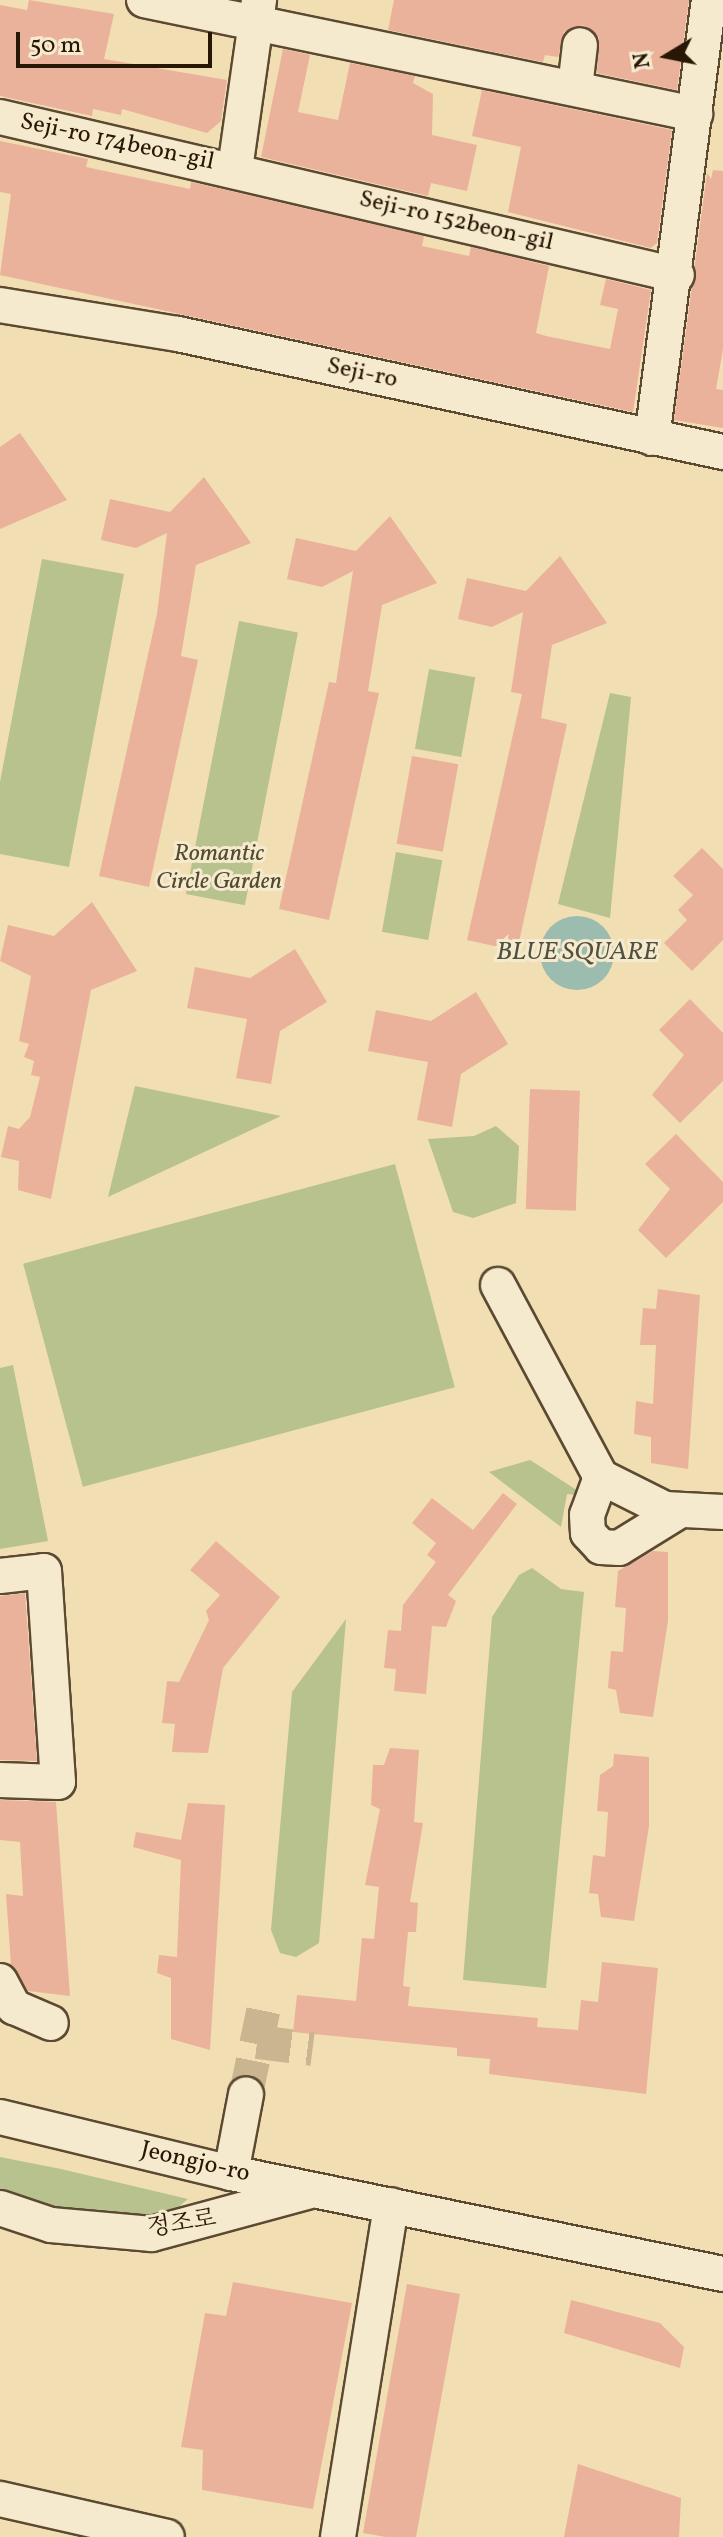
<!DOCTYPE html>
<meta charset="utf-8">
<style>
body{margin:0}
#map{position:relative;width:723px;height:2537px;overflow:hidden;background:#f1deb3;font-family:Vollkorn,"Noto Serif KR",serif}
div>[style]{position:absolute}
.green>*{inset:0;background:#b7c28e;transform-origin:0 0}
.water>*{inset:0;background:#9bbcae}
.round{border-radius:50%}
.building>*{inset:0;background:#ebb29b;transform-origin:0 0}
.minor-tunnel>*{height:34px;margin-top:-17px;transform-origin:0;background:repeating-linear-gradient(90deg,#c9b690 0 34px,transparent 0 51px)}
.roads{filter:drop-shadow(2px 0 #5b4931) drop-shadow(-2px 0 #5b4931) drop-shadow(0 2px #5b4931) drop-shadow(0 -2px #5b4931)}
.minor>*{height:34px;margin:-17px;padding:0 17px;transform-origin:17px;border-radius:17px;background:#f6eace}
span{translate:-50% -50%;white-space:nowrap;text-align:center;line-height:1.15;-webkit-text-stroke:6px #f6eace;paint-order:stroke}
.street-label{font-size:24px;color:#291706}
.park-label{font-size:24px;color:#544a2f;font-style:italic}
.water-label{font-size:26px;color:#515141;font-style:italic}
.north{position:absolute;left:627px;top:16px;width:80px;height:80px;-webkit-text-stroke:6px #f6eace;paint-order:stroke;rotate:260deg;font-size:22px;font-weight:700;line-height:32px;text-align:center;color:#291706}
.north::after{content:'';display:block;margin:auto;width:28px;height:36px;background:#291706;clip-path:polygon(50% 0,100% 100%,50% 72%,0 100%)}
.scale{position:absolute;left:16px;top:32px;width:196px;height:36px;box-sizing:border-box;border:4px solid #291706;border-top:0;padding-left:10px;font-size:24px;line-height:28px;white-space:nowrap;color:#291706;-webkit-text-stroke:6px #f6eace;paint-order:stroke}
</style>
<div id="map">
<div class="green">
<div style="clip-path:polygon(42px 559px,124px 574px,69px 867px,0 854px,0 782px)"></div>
<div style="left:239px;top:621px;width:60px;height:278px;rotate:11deg"></div>
<div style="left:429px;top:669px;width:47px;height:81px;rotate:10deg"></div>
<div style="clip-path:polygon(610px 693px,631px 697px,610px 918px,558px 904px)"></div>
<div style="left:396px;top:852px;width:47px;height:81px;rotate:10deg"></div>
<div style="clip-path:polygon(135px 1086px,281px 1116px,108px 1197px)"></div>
<div style="clip-path:polygon(496px 1126px,519px 1146px,516px 1203px,473px 1218px,453px 1212px,428px 1139px,474px 1136px)"></div>
<div style="left:395px;top:1164px;width:231px;height:385px;rotate:75deg"></div>
<div style="clip-path:polygon(13px 1365px,48px 1541px,0 1549px,0 1368px)"></div>
<div style="clip-path:polygon(530px 1460px,586px 1496px,567px 1494px,561px 1527px,489px 1472px)"></div>
<div style="clip-path:polygon(532px 1568px,561px 1589px,584px 1592px,546px 1988px,463px 1980px,492px 1617px,519px 1575px)"></div>
<div style="clip-path:polygon(346px 1619px,319px 1943px,296px 1957px,280px 1953px,271px 1930px,292px 1692px)"></div>
<div style="clip-path:polygon(0 2157px,61px 2169px,188px 2199px,169px 2215px,131px 2223px,73px 2215px,0 2197px)"></div>
</div>
<div class="water">
<div class="round" style="left:540px;top:916px;width:74px;height:74px"></div>
</div>
<div class="building">
<div style="clip-path:polygon(29px 0,114px 14px,104px 59px,227px 80px,221px 121px,207px 133px,122px 109px,121px 115px,93px 109px,92px 116px,0 96px,0 5px,27px 10px)"></div>
<div style="clip-path:polygon(394px 0,689px 0,677px 90px,597px 73px,599px 38px,583px 25px,564px 32px,558px 57px,545px 55px,543px 62px,388px 30px)"></div>
<div style="clip-path:polygon(283px 49px,310px 55px,298px 112px,338px 120px,350px 63px,415px 76px,413px 83px,433px 94px,432px 135px,477px 145px,467px 191px,431px 183px,428px 196px,261px 157px)"></div>
<div style="clip-path:polygon(482px 90px,672px 130px,657px 243px,651px 248px,508px 212px,521px 147px,472px 136px)"></div>
<div style="clip-path:polygon(0 141px,88px 159px,86px 167px,119px 174px,190px 189px,191px 182px,424px 236px,422px 246px,469px 256px,471px 247px,549px 266px,536px 333px,546px 336px,610px 349px,618px 309px,600px 305px,606px 279px,651px 290px,633px 412px,0 275px,11px 194px,0 192px)"></div>
<div style="clip-path:polygon(713px 170px,723px 171px,723px 349px,716px 389px,723px 390px,723px 428px,674px 420px,707px 173px,711px 179px)"></div>
<div style="clip-path:polygon(20px 433px,67px 500px,0 529px,0 447px)"></div>
<div style="clip-path:polygon(204px 477px,251px 543px,196px 565px,181px 656px,198px 660px,149px 887px,99px 876px,157px 614px,167px 533px,136px 548px,101px 540px,110px 499px,170px 512px)"></div>
<div style="clip-path:polygon(390px 516px,437px 583px,382px 605px,368px 691px,379px 693px,329px 920px,279px 909px,329px 682px,336px 683px,353px 571px,322px 587px,287px 579px,296px 538px,356px 551px)"></div>
<div style="clip-path:polygon(560px 556px,607px 623px,552px 645px,541px 718px,567px 724px,517px 951px,467px 940px,522px 694px,511px 692px,523px 612px,492px 627px,458px 619px,467px 578px,526px 591px)"></div>
<div style="left:412px;top:756px;width:47px;height:89px;rotate:10deg"></div>
<div style="clip-path:polygon(702px 848px,723px 869px,723px 940px,692px 971px,664px 943px,687px 920px,678px 910px,693px 895px,673px 876px)"></div>
<div style="clip-path:polygon(92px 902px,137px 971px,91px 990px,51px 1199px,18px 1190px,19px 1161px,1px 1157px,8px 1126px,19px 1129px,30px 1117px,40px 1077px,31px 1075px,34px 1061px,24px 1057px,29px 1044px,19px 1041px,31px 976px,0 961px,8px 925px,54px 936px)"></div>
<div style="clip-path:polygon(295px 949px,327px 1002px,280px 1031px,271px 1084px,236px 1078px,247px 1019px,187px 1008px,195px 967px,250px 978px)"></div>
<div style="clip-path:polygon(476px 992px,508px 1044px,461px 1074px,452px 1127px,417px 1120px,428px 1062px,368px 1051px,376px 1010px,431px 1021px)"></div>
<div style="clip-path:polygon(690px 999px,723px 1033px,723px 1081px,680px 1123px,652px 1095px,684px 1055px,659px 1030px)"></div>
<div style="left:530px;top:1089px;width:50px;height:120px;rotate:2deg"></div>
<div style="clip-path:polygon(676px 1134px,723px 1182px,723px 1202px,666px 1258px,638px 1230px,670px 1189px,645px 1164px)"></div>
<div style="clip-path:polygon(658px 1289px,700px 1295px,688px 1469px,651px 1463px,651px 1437px,634px 1434px,636px 1401px,653px 1404px,656px 1345px,640px 1345px,643px 1308px,656px 1309px)"></div>
<div style="clip-path:polygon(503px 1493px,517px 1504px,448px 1595px,456px 1601px,446px 1627px,432px 1626px,426px 1694px,394px 1691px,396px 1669px,384px 1668px,388px 1630px,401px 1631px,403px 1605px,436px 1562px,427px 1555px,436px 1543px,412px 1523px,432px 1498px,473px 1530px)"></div>
<div style="clip-path:polygon(216px 1541px,280px 1597px,223px 1668px,208px 1753px,172px 1752px,175px 1724px,162px 1723px,167px 1681px,179px 1682px,209px 1620px,206px 1611px,220px 1595px,190px 1570px)"></div>
<div style="clip-path:polygon(653px 1551px,668px 1552px,668px 1621px,653px 1717px,620px 1713px,616px 1690px,608px 1688px,611px 1651px,623px 1652px,626px 1608px,615px 1607px,618px 1571px)"></div>
<div style="clip-path:polygon(25px 1593px,37px 1761px,0 1760px,0 1596px)"></div>
<div style="clip-path:polygon(390px 1748px,419px 1750px,414px 1822px,423px 1823px,410px 1902px,418px 1903px,416px 1932px,408px 1932px,403px 1986px,410px 1987px,408px 2006px,538px 2018px,537px 2027px,578px 2030px,581px 2000px,598px 2002px,602px 1962px,658px 1968px,646px 2094px,489px 2074px,490px 2059px,457px 2056px,457px 2048px,293px 2032px,297px 1995px,356px 2001px,362px 1938px,374px 1939px,379px 1887px,365px 1885px,380px 1809px,371px 1805px,373px 1765px,384px 1765px)"></div>
<div style="clip-path:polygon(614px 1754px,649px 1757px,649px 1826px,634px 1921px,601px 1917px,598px 1894px,589px 1893px,593px 1855px,605px 1857px,608px 1812px,597px 1811px,600px 1775px,613px 1766px)"></div>
<div style="clip-path:polygon(0 1800px,56px 1802px,70px 1996px,28px 1991px,11px 1965px,6px 1894px,23px 1896px,20px 1842px,0 1840px)"></div>
<div style="clip-path:polygon(188px 1803px,225px 1805px,210px 2050px,171px 2039px,171px 1978px,157px 1973px,159px 1955px,177px 1957px,181px 1860px,133px 1847px,136px 1832px,181px 1840px)"></div>
<div style="clip-path:polygon(233px 2282px,352px 2303px,313px 2509px,202px 2490px,203px 2450px,181px 2447px,205px 2313px,226px 2316px)"></div>
<div style="clip-path:polygon(407px 2284px,460px 2294px,416px 2537px,386px 2537px,363px 2533px)"></div>
<div style="clip-path:polygon(571px 2300px,660px 2323px,684px 2347px,680px 2368px,564px 2333px)"></div>
<div style="clip-path:polygon(578px 2464px,681px 2498px,679px 2537px,564px 2537px)"></div>
</div>
<div class="minor-tunnel">
<div style="left:257px;top:2042px;width:56px;rotate:7.1deg"></div>
<div style="left:246px;top:2094px;width:89px;rotate:-78.3deg"></div>
</div>
<div class="roads">
<div class="minor">
<div style="left:144px;top:0;width:563px;rotate:11.69deg"></div>
<div style="left:575px;top:88px;width:43px;rotate:-83.4deg"></div>
<div style="left:0;top:117px;width:695px;rotate:13.14deg"></div>
<div style="left:235px;top:169px;width:171px;rotate:-81.9deg"></div>
<div style="left:0;top:305px;width:180px;rotate:9.3deg"></div>
<div style="left:178px;top:334px;width:558px;rotate:12.22deg"></div>
<div style="left:652px;top:438px;width:442px;rotate:-82.6deg"></div>
<div style="left:498px;top:1285px;width:218px;rotate:61.8deg"></div>
<div style="left:601px;top:1477px;width:72px;rotate:26.6deg"></div>
<div style="left:665px;top:1509px;width:58px;rotate:3deg"></div>
<div style="left:601px;top:1477px;width:40px;rotate:110.2deg"></div>
<div style="left:587px;top:1515px;width:18px;rotate:87deg"></div>
<div style="left:588px;top:1533px;width:19px;rotate:47deg"></div>
<div style="left:601px;top:1547px;width:18px;rotate:3deg"></div>
<div style="left:619px;top:1548px;width:70px;rotate:-31.7deg"></div>
<div style="left:0;top:1576px;width:44px;rotate:-6.5deg"></div>
<div style="left:44px;top:1571px;width:211px;rotate:86.2deg"></div>
<div style="left:58px;top:1782px;width:58px;rotate:-178deg"></div>
<div style="left:0;top:1981px;width:30px;rotate:62deg"></div>
<div style="left:14px;top:2007px;width:40px;rotate:23.4deg"></div>
<div style="left:0;top:2117px;width:238px;rotate:13.6deg"></div>
<div style="left:231px;top:2173px;width:502px;rotate:11.6deg"></div>
<div style="left:231px;top:2173px;width:80px;rotate:-79.2deg"></div>
<div style="left:0;top:2208px;width:54px;rotate:18.4deg"></div>
<div style="left:51px;top:2225px;width:101px;rotate:5.1deg"></div>
<div style="left:152px;top:2234px;width:164px;rotate:-15.2deg"></div>
<div style="left:0;top:2499px;width:171px;rotate:12.8deg"></div>
<div style="left:338px;top:2537px;width:336px;rotate:-80.9deg"></div>
</div>
</div>
<div class="street-label">
<span style="left:117px;top:143px;rotate:12deg">Seji-ro 174beon-gil</span>
<span style="left:456px;top:222px;rotate:13deg">Seji-ro 152beon-gil</span>
<span style="left:362px;top:374px;rotate:12deg">Seji-ro</span>
<span style="left:195px;top:2163px;rotate:13deg">Jeongjo-ro</span>
<span style="left:182px;top:2225px;rotate:-9deg">정조로</span>
</div>
<div class="park-label">
<span style="left:219px;top:869px">Romantic<br>Circle Garden</span>
</div>
<div class="water-label">
<span style="left:577px;top:953px">BLUE SQUARE</span>
</div>
<div class="north">N</div>
<div class="scale">50 m</div>
</div>
